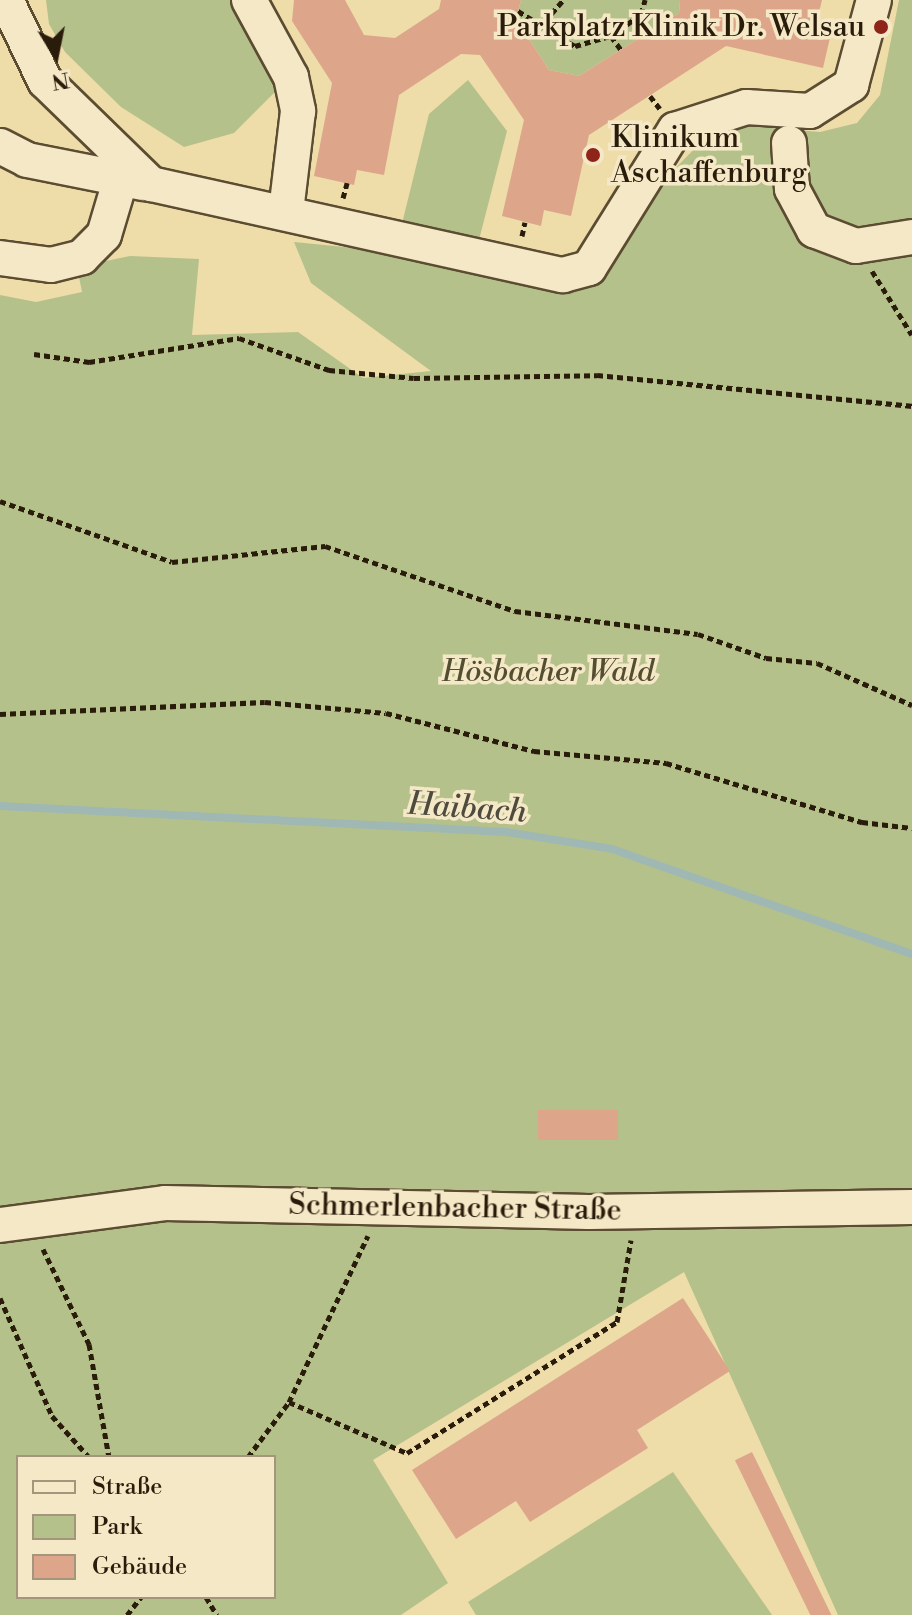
<!DOCTYPE html>
<meta charset="utf-8">
<style>
body{margin:0}
#map{position:relative;width:912px;height:1615px;overflow:hidden;background:#eedca9;font-family:"Libre Bodoni",serif}
div>[style]{position:absolute}
.green>*{inset:0;background:#b5c18b}
.stream>*{height:8px;margin:-4px;padding:0 4px;transform-origin:4px;border-radius:4px;background:#9fb8b4}
.building>*{inset:0;background:#dda68b;transform-origin:0 0}
.path>*{height:5px;margin-top:-2.5px;transform-origin:0;background:repeating-linear-gradient(90deg,#2a1c0b 0 6px,transparent 0 10px)}
.roads{filter:drop-shadow(2px 0 #5b4c32) drop-shadow(-2px 0 #5b4c32) drop-shadow(0 2px #5b4c32) drop-shadow(0 -2px #5b4c32)}
.minor>*{height:34px;margin:-17px;padding:0 17px;transform-origin:17px;border-radius:17px;background:#f4e8c7}
.dots>*{width:22px;height:22px;translate:-50% -50%;box-sizing:border-box;border:4px solid #f4e8c7;border-radius:50%}
span{translate:-50% -50%;white-space:nowrap;text-align:center;line-height:1.15;-webkit-text-stroke:7px #f4e8c7;paint-order:stroke}
.poi-label{font-size:30px;color:#2a1c0b}
.right{translate:-100% -50%;text-align:right}
.left{translate:0 -50%;text-align:left}
.park-label{font-size:30px;color:#544e31;font-style:italic}
.street-label{font-size:30px;color:#2a1c0b}
.water-label{font-size:32px;color:#4d4b3e;font-style:italic}
.legend{position:absolute;left:16px;top:1455px;width:260px;height:144px;box-sizing:border-box;background:#f4e8c7;border:2px solid #a3967c;margin:0;padding:10px 14px;list-style:none;font-size:24px;color:#2a1c0b}
.legend li{display:flex;align-items:center;gap:16px;height:40px}
.legend b{width:40px;border:2px solid #a3967c}
.north{position:absolute;left:16px;top:16px;width:80px;height:80px;-webkit-text-stroke:6px #f4e8c7;paint-order:stroke;rotate:170deg;font-size:22px;font-weight:700;line-height:32px;text-align:center;color:#2a1c0b}
.north::after{content:'';display:block;margin:auto;width:28px;height:36px;background:#2a1c0b;clip-path:polygon(50% 0,100% 100%,50% 72%,0 100%)}
</style>
<div id="map">
<div class="green">
<div style="clip-path:polygon(46px 0,230px 0,280px 87px,234px 133px,184px 147px,121px 107px,65px 52px,49px 24px)"></div>
<div style="clip-path:polygon(521px 0,680px 0,679px 13px,579px 76px,549px 70px,516px 19px)"></div>
<div style="clip-path:polygon(evenodd,899px 0,912px 0,912px 1615px,838px 1615px,684px 1272px,373px 1460px,448px 1583px,401px 1615px,0 1615px,0 295px,36px 302px,82px 292px,77px 267px,130px 256px,199px 259px,192px 335px,298px 332px,363px 378px,431px 371px,311px 283px,294px 242px,395px 252px,429px 114px,468px 80px,507px 131px,471px 271px,557px 289px,705px 138px,740px 125px,820px 132px,857px 123px,880px 95px,899px 0,18px 1457px,274px 1457px,274px 1597px,18px 1597px,18px 1457px)"></div>
<div style="clip-path:polygon(673px 1472px,772px 1615px,476px 1615px,468px 1602px)"></div>
</div>
<div class="stream">
<div style="left:0;top:806px;width:507px;rotate:2.94deg"></div>
<div style="left:506px;top:832px;width:107px;rotate:9.1deg"></div>
<div style="left:612px;top:849px;width:318px;rotate:19.3deg"></div>
</div>
<div class="building">
<div style="clip-path:polygon(294px 0,345px 0,364px 35px,395px 38px,439px 9px,441px 0,521px 0,516px 19px,549px 70px,579px 76px,679px 13px,680px 0,822px 0,816px 25px,832px 29px,823px 68px,726px 46px,589px 135px,571px 216px,544px 210px,541px 226px,502px 216px,524px 120px,480px 55px,461px 54px,399px 95px,384px 175px,357px 170px,354px 185px,314px 176px,332px 83px,292px 21px)"></div>
<div style="left:618px;top:1110px;width:30px;height:80px;rotate:90deg"></div>
<div style="clip-path:polygon(683px 1298px,730px 1371px,637px 1430px,648px 1448px,530px 1522px,516px 1501px,456px 1539px,412px 1470px)"></div>
<div style="left:752px;top:1452px;width:181px;height:19px;rotate:64deg"></div>
</div>
<div class="path">
<div style="left:518px;top:11px;width:67px;rotate:31.6deg"></div>
<div style="left:575px;top:46px;width:37px;rotate:-16deg"></div>
<div style="left:611px;top:36px;width:17px;rotate:54deg"></div>
<div style="left:545px;top:21px;width:28px;rotate:-49deg"></div>
<div style="left:611px;top:36px;width:37px;rotate:-36deg"></div>
<div style="left:641px;top:14px;width:15px;rotate:-74deg"></div>
<div style="left:650px;top:96px;width:16px;rotate:52deg"></div>
<div style="left:343px;top:198px;width:16px;rotate:-75deg"></div>
<div style="left:522px;top:236px;width:14px;rotate:-78deg"></div>
<div style="left:872px;top:271px;width:75px;rotate:58deg"></div>
<div style="left:34px;top:354px;width:56px;rotate:8.3deg"></div>
<div style="left:89px;top:362px;width:152px;rotate:-9.1deg"></div>
<div style="left:239px;top:338px;width:96px;rotate:19.6deg"></div>
<div style="left:329px;top:370px;width:85px;rotate:5.4deg"></div>
<div style="left:414px;top:378px;width:183px;rotate:-0.9deg"></div>
<div style="left:597px;top:375px;width:317px;rotate:5.6deg"></div>
<div style="left:0;top:501px;width:182px;rotate:19.5deg"></div>
<div style="left:172px;top:562px;width:154px;rotate:-6deg"></div>
<div style="left:325px;top:546px;width:201px;rotate:18.9deg"></div>
<div style="left:515px;top:611px;width:184px;rotate:7.2deg"></div>
<div style="left:698px;top:634px;width:72px;rotate:19.4deg"></div>
<div style="left:766px;top:658px;width:51px;rotate:5.6deg"></div>
<div style="left:817px;top:663px;width:104px;rotate:23.9deg"></div>
<div style="left:0;top:714px;width:265px;rotate:-2.6deg"></div>
<div style="left:265px;top:702px;width:121px;rotate:5.2deg"></div>
<div style="left:386px;top:713px;width:153px;rotate:14.4deg"></div>
<div style="left:534px;top:751px;width:133px;rotate:5.2deg"></div>
<div style="left:666px;top:763px;width:205px;rotate:16.8deg"></div>
<div style="left:862px;top:822px;width:50px;rotate:6.8deg"></div>
<div style="left:43px;top:1249px;width:106px;rotate:64.2deg"></div>
<div style="left:89px;top:1344px;width:115px;rotate:80deg"></div>
<div style="left:0;top:1298px;width:129px;rotate:66.2deg"></div>
<div style="left:52px;top:1416px;width:55px;rotate:47.9deg"></div>
<div style="left:289px;top:1402px;width:129px;rotate:23.4deg"></div>
<div style="left:407px;top:1453px;width:248px;rotate:-32deg"></div>
<div style="left:617px;top:1322px;width:83px;rotate:-80.3deg"></div>
<div style="left:248px;top:1457px;width:69px;rotate:-53.3deg"></div>
<div style="left:289px;top:1402px;width:184px;rotate:-64.6deg"></div>
<div style="left:206px;top:1597px;width:21px;rotate:59deg"></div>
<div style="left:127px;top:1615px;width:23px;rotate:-52deg"></div>
</div>
<div class="roads">
<div class="minor">
<div style="left:6px;top:0;width:90px;rotate:64.3deg"></div>
<div style="left:45px;top:81px;width:148px;rotate:44.2deg"></div>
<div style="left:151px;top:184px;width:422px;rotate:12.5deg"></div>
<div style="left:563px;top:275px;width:27px;rotate:-15deg"></div>
<div style="left:589px;top:268px;width:163px;rotate:-58.1deg"></div>
<div style="left:675px;top:130px;width:75px;rotate:-17.9deg"></div>
<div style="left:746px;top:107px;width:64px;rotate:3.6deg"></div>
<div style="left:810px;top:111px;width:49px;rotate:-32.4deg"></div>
<div style="left:851px;top:85px;width:88px;rotate:-74.9deg"></div>
<div style="left:249px;top:0;width:88px;rotate:61.4deg"></div>
<div style="left:291px;top:77px;width:35px;rotate:78deg"></div>
<div style="left:298px;top:111px;width:102px;rotate:96.8deg"></div>
<div style="left:789px;top:143px;width:46px;rotate:86.3deg"></div>
<div style="left:792px;top:189px;width:47px;rotate:61.8deg"></div>
<div style="left:814px;top:230px;width:45px;rotate:20.9deg"></div>
<div style="left:856px;top:246px;width:57px;rotate:-9.1deg"></div>
<div style="left:0;top:146px;width:30px;rotate:27deg"></div>
<div style="left:27px;top:160px;width:118px;rotate:11.2deg"></div>
<div style="left:0;top:258px;width:51px;rotate:7.8deg"></div>
<div style="left:51px;top:265px;width:32px;rotate:-14deg"></div>
<div style="left:82px;top:257px;width:31px;rotate:-45deg"></div>
<div style="left:104px;top:235px;width:59px;rotate:-73.4deg"></div>
<div style="left:0;top:1225px;width:166px;rotate:-7.6deg"></div>
<div style="left:165px;top:1203px;width:424px;rotate:1.2deg"></div>
<div style="left:589px;top:1212px;width:323px;rotate:-0.9deg"></div>
</div>
</div>
<div class="dots">
<div style="left:881px;top:27px;background:#8f2418"></div>
<div style="left:593px;top:155px;background:#8f2418"></div>
</div>
<div class="poi-label">
<span class="right" style="left:865px;top:27px">Parkplatz Klinik Dr. Welsau</span>
<span class="left" style="left:611px;top:155px">Klinikum<br>Aschaffenburg</span>
</div>
<div class="park-label">
<span style="left:548px;top:672px">Hösbacher Wald</span>
</div>
<div class="street-label">
<span style="left:455px;top:1208px;rotate:1deg">Schmerlenbacher Straße</span>
</div>
<div class="water-label">
<span style="left:467px;top:808px;rotate:4deg">Haibach</span>
</div>
<ul class="legend">
<li><b style="height:10px;background:#f4e8c7"></b>Straße</li>
<li><b style="height:22px;background:#b5c18b"></b>Park</li>
<li><b style="height:22px;background:#dda68b"></b>Gebäude</li>
</ul>
<div class="north">N</div>
</div>
